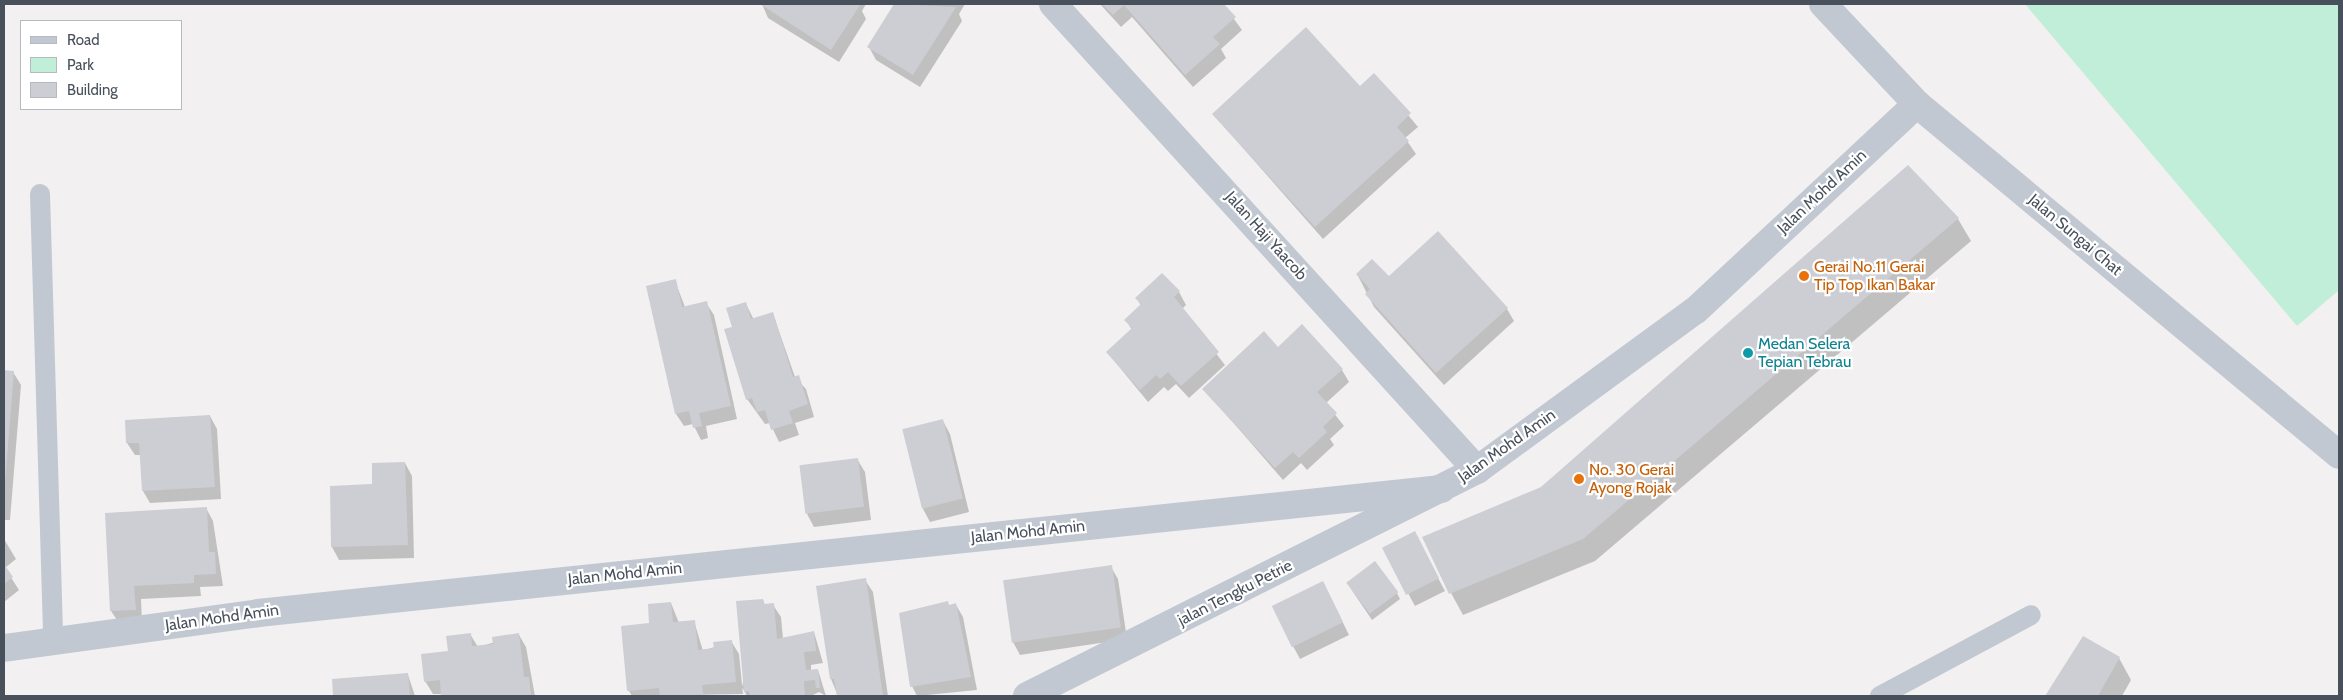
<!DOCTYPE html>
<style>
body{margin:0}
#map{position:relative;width:2343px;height:700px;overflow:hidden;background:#f2f0f0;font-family:Cabin,sans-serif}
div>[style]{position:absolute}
.green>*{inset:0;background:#c0eed8}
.shadow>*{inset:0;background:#0003}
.building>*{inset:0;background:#cdced4;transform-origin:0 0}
.lane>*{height:20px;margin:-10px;padding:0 10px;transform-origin:10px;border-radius:10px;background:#c1c8d1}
.street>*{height:28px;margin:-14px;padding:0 14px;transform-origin:14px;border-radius:14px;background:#c1c8d1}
.dots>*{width:14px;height:14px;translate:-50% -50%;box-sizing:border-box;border:2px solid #fff;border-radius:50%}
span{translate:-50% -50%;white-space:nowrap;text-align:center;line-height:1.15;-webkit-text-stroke:4.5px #fff;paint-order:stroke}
.street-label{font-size:16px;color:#48505c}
.food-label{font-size:16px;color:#c56008}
.left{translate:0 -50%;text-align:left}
.culture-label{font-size:16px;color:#0d838f}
.frame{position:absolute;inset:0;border:5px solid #48505c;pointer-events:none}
.legend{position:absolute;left:20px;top:20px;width:162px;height:90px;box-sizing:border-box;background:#fff;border:1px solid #b6b9be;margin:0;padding:6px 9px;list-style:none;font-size:15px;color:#48505c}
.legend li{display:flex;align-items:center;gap:10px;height:25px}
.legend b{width:25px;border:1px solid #b6b9be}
</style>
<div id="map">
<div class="green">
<div style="clip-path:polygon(2025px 4px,2339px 4px,2339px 290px,2297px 326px)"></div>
</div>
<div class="shadow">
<div style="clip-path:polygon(762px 4px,866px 4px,862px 11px,866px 19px,839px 62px,768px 18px)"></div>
<div style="clip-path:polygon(896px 4px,965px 4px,959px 14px,962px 21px,920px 87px,876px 60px,869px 47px)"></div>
<div style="clip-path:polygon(1100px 4px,1223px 4px,1242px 30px,1221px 49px,1226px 58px,1193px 87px,1132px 17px,1121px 27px)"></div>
<div style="clip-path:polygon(1374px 74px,1418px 127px,1405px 138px,1416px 154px,1323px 239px,1213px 114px,1360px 87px)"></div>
<div style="clip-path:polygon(1908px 166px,1958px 219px,1971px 241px,1595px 561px,1463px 615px,1451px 593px,1542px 488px)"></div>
<div style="clip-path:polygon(1357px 274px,1507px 309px,1514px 321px,1444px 385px,1374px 307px)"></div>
<div style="clip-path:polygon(1162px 275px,1179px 292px,1186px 305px,1182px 309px,1225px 365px,1189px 398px,1176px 384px,1168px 391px,1164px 387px,1148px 402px,1107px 352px,1132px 330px,1126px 320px,1141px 306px,1137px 298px)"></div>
<div style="clip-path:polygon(675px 281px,685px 307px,706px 303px,714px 315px,737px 419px,706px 426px,708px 438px,701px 440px,693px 424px,684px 426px,676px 414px)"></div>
<div style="clip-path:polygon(746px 304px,754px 320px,773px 314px,795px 377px,806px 389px,814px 417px,795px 423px,799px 435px,779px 442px,770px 423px,765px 424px,747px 399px,733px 328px)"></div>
<div style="clip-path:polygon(1342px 370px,1349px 382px,1326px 403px,1344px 426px,1330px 439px,1334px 445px,1307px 470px,1301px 463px,1283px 480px,1204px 389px)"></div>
<div style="clip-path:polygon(4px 371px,13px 372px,21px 385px,10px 520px,4px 520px)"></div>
<div style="clip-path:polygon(210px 416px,217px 429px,221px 499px,150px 503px,143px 491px,141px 455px,135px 455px,127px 443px)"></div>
<div style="clip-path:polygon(943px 421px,950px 434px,969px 512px,930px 522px,923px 509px)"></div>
<div style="clip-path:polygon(857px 459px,865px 472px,871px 520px,814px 527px,807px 514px)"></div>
<div style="clip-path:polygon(405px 463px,412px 476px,414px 558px,339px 560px,332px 547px,373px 485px)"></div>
<div style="clip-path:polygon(206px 508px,213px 521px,223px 586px,200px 587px,201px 596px,141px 599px,142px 622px,119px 623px,111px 611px)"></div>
<div style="clip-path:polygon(4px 539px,16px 559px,5px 568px,19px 590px,4px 602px)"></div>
<div style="clip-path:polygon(1421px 546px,1445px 591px,1415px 606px,1384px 549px)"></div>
<div style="clip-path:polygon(1111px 567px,1118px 579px,1127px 639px,1020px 655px,1013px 642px)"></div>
<div style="clip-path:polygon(865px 580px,873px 592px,888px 696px,838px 696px,831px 679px)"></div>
<div style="clip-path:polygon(1323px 582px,1349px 635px,1300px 659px,1293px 646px)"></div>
<div style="clip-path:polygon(1351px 589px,1397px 593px,1400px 599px,1372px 620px)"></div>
<div style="clip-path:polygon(763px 600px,765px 605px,773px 605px,781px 617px,783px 639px,814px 632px,823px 663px,811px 665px,811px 671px,818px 670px,826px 696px,819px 692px,811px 696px,747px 696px,742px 687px)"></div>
<div style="clip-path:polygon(671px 603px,679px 623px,694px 621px,703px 651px,731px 641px,739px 654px,743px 694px,632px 696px,629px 691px,651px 625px)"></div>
<div style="clip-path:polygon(956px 605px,963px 617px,977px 690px,917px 696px,912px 686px,949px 606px)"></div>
<div style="clip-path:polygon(470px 634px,478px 647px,519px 635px,526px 647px,535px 696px,433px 694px,425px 681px)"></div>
<div style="clip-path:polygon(2084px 637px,2119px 658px,2131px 680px,2122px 696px,2047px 696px)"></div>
<div style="clip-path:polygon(408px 675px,415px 696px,335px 696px,333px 680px)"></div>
</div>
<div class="building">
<div style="clip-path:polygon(760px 4px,857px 4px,860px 5px,831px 50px)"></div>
<div style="clip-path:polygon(894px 4px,956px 7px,913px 75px,867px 47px)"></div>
<div style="clip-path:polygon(1102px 4px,1224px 4px,1236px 17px,1213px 37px,1220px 44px,1185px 75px,1124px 5px,1113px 15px)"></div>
<div style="clip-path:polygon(1306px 27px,1360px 86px,1374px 73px,1411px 113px,1397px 127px,1409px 141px,1315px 227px,1212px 114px)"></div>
<div style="clip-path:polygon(1908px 165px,1959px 218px,1583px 539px,1449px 594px,1422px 537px,1541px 487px)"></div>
<div style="clip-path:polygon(1438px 231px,1508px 308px,1436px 373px,1365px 294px,1370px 289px,1356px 274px,1372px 259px,1389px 276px)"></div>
<div style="clip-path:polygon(1162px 273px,1180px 291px,1174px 297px,1219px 352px,1181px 386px,1168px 372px,1160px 379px,1156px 375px,1140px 390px,1106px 352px,1132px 328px,1124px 320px,1141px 304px,1135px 298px)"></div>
<div style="clip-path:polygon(676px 279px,682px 307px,707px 301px,731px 406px,699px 413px,702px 426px,693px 428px,689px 411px,675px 414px,646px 286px)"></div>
<div style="clip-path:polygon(746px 302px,751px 319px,773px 312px,793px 377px,799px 375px,808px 404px,789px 411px,793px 423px,771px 430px,765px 410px,757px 412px,752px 398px,746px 400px,724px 329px,732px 327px,726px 308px)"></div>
<div style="clip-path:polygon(1302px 324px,1343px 369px,1317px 392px,1337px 413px,1323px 427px,1327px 432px,1299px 458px,1293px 452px,1275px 468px,1202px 389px,1264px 331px,1278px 347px)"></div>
<div style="clip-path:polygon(4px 370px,14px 371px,5px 482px,4px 482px)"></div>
<div style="clip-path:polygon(210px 415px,215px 487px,142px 491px,139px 443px,126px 443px,125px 420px)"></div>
<div style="left:943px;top:419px;width:82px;height:42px;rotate:76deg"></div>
<div style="left:858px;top:458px;width:49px;height:59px;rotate:83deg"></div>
<div style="clip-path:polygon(405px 462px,408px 545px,331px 547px,330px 486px,372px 484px,372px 463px)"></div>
<div style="clip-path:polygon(207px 507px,209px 552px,215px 552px,216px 574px,194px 575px,194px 583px,134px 586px,136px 610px,110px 611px,105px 513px)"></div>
<div style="left:1415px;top:531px;width:53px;height:37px;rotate:63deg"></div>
<div style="left:1375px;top:561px;width:39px;height:36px;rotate:53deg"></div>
<div style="clip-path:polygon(4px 564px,13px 577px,4px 584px)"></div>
<div style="left:1112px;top:565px;width:63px;height:110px;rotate:82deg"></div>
<div style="clip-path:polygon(866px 578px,883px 696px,837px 696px,834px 679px,830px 679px,816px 586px)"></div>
<div style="left:1323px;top:581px;width:46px;height:57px;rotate:64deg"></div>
<div style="clip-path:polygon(763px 599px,764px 604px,774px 603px,777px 639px,814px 631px,816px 651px,804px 652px,806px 670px,818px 669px,820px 688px,816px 688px,815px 680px,804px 681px,805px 696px,750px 696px,749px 691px,744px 692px,736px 601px)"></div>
<div style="clip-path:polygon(948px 601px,949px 605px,956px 603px,971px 677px,910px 687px,899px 613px)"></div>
<div style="clip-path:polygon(671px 602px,673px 622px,695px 620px,698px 650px,714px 648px,713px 642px,732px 640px,736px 682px,702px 685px,703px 694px,679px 696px,660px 696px,659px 688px,627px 691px,621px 626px,649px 623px,648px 604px)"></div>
<div style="clip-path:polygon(471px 633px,472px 646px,493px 644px,492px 637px,519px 633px,524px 677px,529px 677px,531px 696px,441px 696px,440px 680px,424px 682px,421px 654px,448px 651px,446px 636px)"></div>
<div style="clip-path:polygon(2083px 636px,2120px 657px,2098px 696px,2045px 696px)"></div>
<div style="clip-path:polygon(408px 673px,410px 696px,333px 696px,332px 679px)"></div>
</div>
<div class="lane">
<div style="left:40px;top:194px;width:447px;rotate:88.3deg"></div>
<div style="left:1880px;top:696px;width:171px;rotate:-28.2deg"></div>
</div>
<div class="street">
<div style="left:1053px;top:4px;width:630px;rotate:47.7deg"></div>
<div style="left:1823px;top:4px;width:137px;rotate:46.8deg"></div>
<div style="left:1917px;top:104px;width:549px;rotate:39.75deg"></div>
<div style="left:4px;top:648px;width:256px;rotate:-7.8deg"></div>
<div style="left:258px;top:613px;width:1190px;rotate:-5.98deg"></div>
<div style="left:1027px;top:696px;width:504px;rotate:-26.67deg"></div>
<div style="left:1477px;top:470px;width:271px;rotate:-36.2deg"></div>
<div style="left:1696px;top:310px;width:302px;rotate:-43deg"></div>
</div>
<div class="dots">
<div style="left:1804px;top:276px;background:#e8710a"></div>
<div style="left:1748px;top:353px;background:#0f9aa8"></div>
<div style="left:1579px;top:479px;background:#e8710a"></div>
</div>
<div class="street-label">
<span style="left:1822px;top:192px;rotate:-43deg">Jalan Mohd Amin</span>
<span style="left:2075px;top:235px;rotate:40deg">Jalan Sungai Chat</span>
<span style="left:1266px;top:236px;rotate:48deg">Jalan Haji Yaacob</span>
<span style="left:1507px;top:446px;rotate:-35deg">Jalan Mohd Amin</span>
<span style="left:1028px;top:532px;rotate:-6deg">Jalan Mohd Amin</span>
<span style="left:625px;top:574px;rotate:-6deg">Jalan Mohd Amin</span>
<span style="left:1235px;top:593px;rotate:-27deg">jalan Tengku Petrie</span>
<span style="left:222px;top:618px;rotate:-8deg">Jalan Mohd Amin</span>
</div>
<div class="food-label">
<span class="left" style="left:1814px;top:276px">Gerai No.11 Gerai<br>Tip Top Ikan Bakar</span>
<span class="left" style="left:1589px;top:479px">No. 30 Gerai<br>Ayong Rojak</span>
</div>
<div class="culture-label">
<span class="left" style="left:1758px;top:353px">Medan Selera<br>Tepian Tebrau</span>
</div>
<div class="frame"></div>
<ul class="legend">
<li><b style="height:6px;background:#c1c8d1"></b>Road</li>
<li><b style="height:14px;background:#c0eed8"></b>Park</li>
<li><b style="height:14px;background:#cdced4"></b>Building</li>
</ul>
</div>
